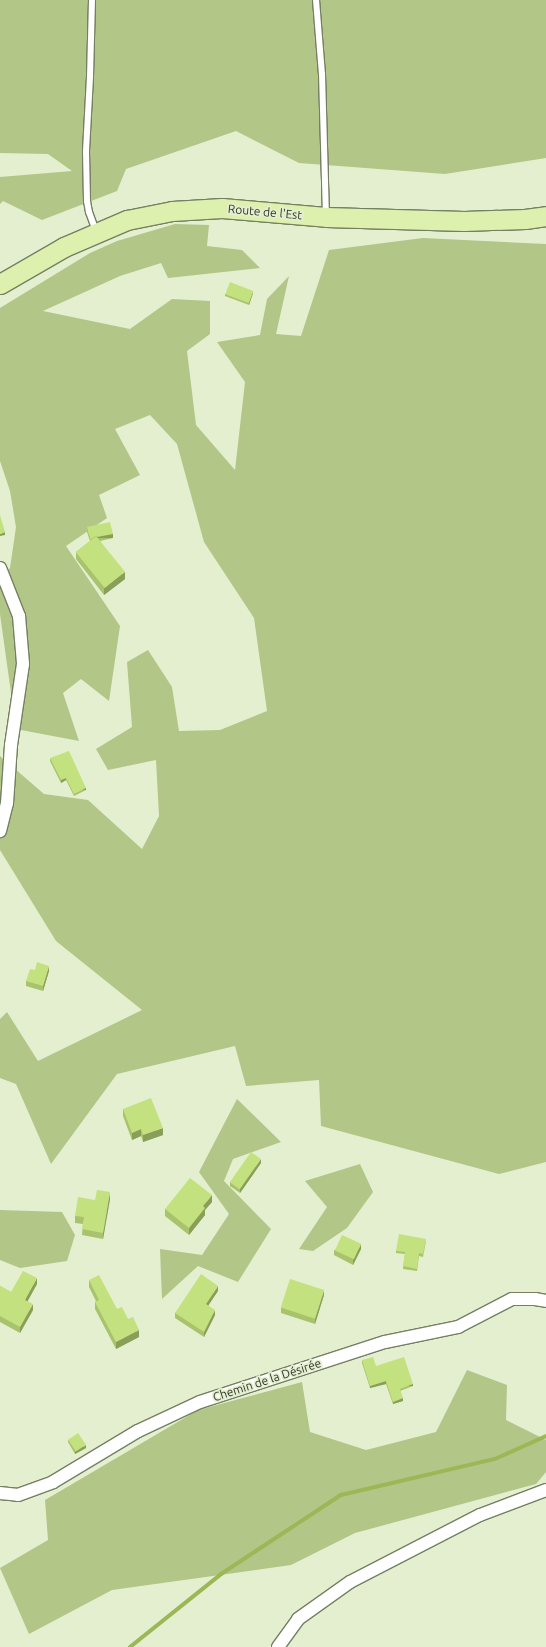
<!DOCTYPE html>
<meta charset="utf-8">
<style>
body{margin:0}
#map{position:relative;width:546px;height:1647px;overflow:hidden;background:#e4efcf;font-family:Ubuntu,sans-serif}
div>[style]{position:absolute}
.green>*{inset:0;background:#b2c688}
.stream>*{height:4px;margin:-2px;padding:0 2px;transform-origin:2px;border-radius:2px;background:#9cb756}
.roads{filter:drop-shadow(1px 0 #757f62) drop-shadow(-1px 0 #757f62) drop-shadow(0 1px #757f62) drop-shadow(0 -1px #757f62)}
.lane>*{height:6px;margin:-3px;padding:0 3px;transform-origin:3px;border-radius:3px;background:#fff}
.street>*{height:12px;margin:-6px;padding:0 6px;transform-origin:6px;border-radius:6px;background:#fff}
.primary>*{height:19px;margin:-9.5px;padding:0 9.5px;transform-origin:9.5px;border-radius:9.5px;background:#ddf0ad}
.wall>*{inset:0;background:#a9c26d}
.shaded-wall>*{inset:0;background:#899e59;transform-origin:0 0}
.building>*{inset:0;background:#c4e17f;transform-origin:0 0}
span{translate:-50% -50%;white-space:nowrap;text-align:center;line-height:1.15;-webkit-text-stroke:3.5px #e4efcf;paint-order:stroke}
.street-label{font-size:12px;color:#33372b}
</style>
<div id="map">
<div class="green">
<div style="clip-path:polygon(0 0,546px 0,546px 158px,445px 174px,299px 163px,236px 131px,126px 169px,117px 191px,42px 220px,3px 201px,0 204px,0 177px,72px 171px,48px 154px,0 153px)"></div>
<div style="clip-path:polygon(175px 224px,209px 225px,207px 246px,242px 250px,260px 268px,168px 278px,161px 263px,120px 276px,43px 311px,130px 329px,172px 299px,210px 301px,210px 334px,187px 351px,196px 425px,235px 470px,245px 382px,217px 342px,260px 335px,267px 299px,289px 276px,276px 334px,301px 336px,329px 250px,423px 238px,546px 244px,546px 1162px,499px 1174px,321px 1126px,319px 1080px,246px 1086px,235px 1046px,117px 1074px,51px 1164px,16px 1084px,0 1078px,0 1019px,7px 1012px,38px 1061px,142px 1010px,56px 941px,0 850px,0 756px,44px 794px,88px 800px,142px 849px,159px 816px,156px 760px,108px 770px,96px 749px,132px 727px,127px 662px,148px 650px,172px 687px,179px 731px,220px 730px,267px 711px,254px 618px,204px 542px,177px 444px,150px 415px,115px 429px,140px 475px,99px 495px,107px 518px,66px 546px,120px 626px,109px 701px,81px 679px,63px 693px,79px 741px,16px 729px,0 614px,0 577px,10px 568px,16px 527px,10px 491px,0 461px,0 308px,90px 253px,117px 241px)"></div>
<div style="clip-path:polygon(237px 1099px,281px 1142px,233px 1159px,224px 1181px,271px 1229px,238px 1282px,198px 1266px,162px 1299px,160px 1249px,202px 1255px,229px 1214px,199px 1172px)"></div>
<div style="clip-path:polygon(360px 1164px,373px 1192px,347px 1228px,313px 1251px,299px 1249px,327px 1207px,305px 1181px)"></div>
<div style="clip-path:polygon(0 1210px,62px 1212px,75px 1235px,67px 1261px,20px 1268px,0 1260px)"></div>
<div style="clip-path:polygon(467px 1370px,507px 1385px,506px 1420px,546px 1440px,546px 1472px,536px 1484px,355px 1533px,291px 1565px,112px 1590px,29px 1634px,0 1568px,48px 1540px,45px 1500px,198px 1410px,302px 1382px,310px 1432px,366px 1450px,436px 1432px)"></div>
</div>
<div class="stream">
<div style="left:130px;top:1647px;width:117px;rotate:-38.7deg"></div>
<div style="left:221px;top:1574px;width:144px;rotate:-33.4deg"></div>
<div style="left:341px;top:1495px;width:158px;rotate:-13.2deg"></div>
<div style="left:495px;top:1459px;width:56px;rotate:-24.3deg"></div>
</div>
<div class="roads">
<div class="lane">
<div style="left:92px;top:0;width:77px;rotate:91.5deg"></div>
<div style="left:90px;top:77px;width:75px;rotate:93.1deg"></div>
<div style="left:86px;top:152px;width:49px;rotate:88.8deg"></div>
<div style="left:87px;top:201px;width:11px;rotate:80deg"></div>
<div style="left:89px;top:212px;width:20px;rotate:70deg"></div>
<div style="left:316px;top:0;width:74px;rotate:85.4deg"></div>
<div style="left:322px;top:74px;width:140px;rotate:88.4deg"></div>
</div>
<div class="street">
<div style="left:0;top:568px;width:52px;rotate:68.4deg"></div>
<div style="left:19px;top:616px;width:48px;rotate:85.2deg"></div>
<div style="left:23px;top:664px;width:82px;rotate:98.4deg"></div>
<div style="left:11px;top:745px;width:58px;rotate:93.9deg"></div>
<div style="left:7px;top:803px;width:29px;rotate:104deg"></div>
<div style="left:0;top:1493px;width:18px;rotate:6deg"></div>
<div style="left:18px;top:1495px;width:37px;rotate:-20deg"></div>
<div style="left:53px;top:1482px;width:99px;rotate:-31deg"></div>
<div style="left:138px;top:1431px;width:68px;rotate:-25.1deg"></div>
<div style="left:200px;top:1402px;width:194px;rotate:-18deg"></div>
<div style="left:385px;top:1342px;width:75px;rotate:-11.6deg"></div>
<div style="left:458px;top:1327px;width:61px;rotate:-27.4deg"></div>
<div style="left:512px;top:1299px;width:23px"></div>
<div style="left:535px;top:1299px;width:11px;rotate:10deg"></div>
<div style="left:278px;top:1647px;width:34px;rotate:-54deg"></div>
<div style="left:298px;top:1619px;width:64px;rotate:-35.4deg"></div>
<div style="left:350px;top:1582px;width:146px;rotate:-27.3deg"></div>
<div style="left:480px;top:1515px;width:71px;rotate:-20.7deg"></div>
</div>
<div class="primary">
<div style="left:0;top:284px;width:74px;rotate:-30deg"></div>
<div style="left:64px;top:247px;width:69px;rotate:-23.2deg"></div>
<div style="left:127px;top:220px;width:46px;rotate:-11.3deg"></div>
<div style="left:172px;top:211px;width:50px;rotate:-3.4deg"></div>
<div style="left:222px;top:208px;width:104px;rotate:4.9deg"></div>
<div style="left:326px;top:217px;width:138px;rotate:1.7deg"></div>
<div style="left:464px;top:221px;width:61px;rotate:-1.9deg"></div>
<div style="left:525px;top:219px;width:21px;rotate:-8deg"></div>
</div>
</div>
<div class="wall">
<div style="clip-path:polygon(253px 293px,249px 305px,225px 296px,225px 294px)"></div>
<div style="clip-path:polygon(87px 527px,113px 538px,100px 541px,125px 579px,104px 595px,76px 559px,76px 552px,90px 541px,87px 532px)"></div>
<div style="clip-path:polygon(50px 758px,86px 790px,74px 796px,66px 780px,61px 783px,50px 761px)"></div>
<div style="clip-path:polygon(35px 970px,49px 971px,43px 991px,26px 986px,26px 981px)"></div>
<div style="clip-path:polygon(123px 1109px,163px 1135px,143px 1142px,141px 1136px,132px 1140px,123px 1116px)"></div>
<div style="clip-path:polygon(261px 1163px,240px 1193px,230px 1186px,230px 1182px)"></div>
<div style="clip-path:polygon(110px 1199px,103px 1239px,82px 1235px,83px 1224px,75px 1223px,75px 1216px,95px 1200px)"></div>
<div style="clip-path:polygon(212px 1202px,205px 1210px,205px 1215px,189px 1235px,165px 1216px,165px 1209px)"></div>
<div style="clip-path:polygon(426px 1241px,423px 1257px,419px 1256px,417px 1271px,403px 1269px,405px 1254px,396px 1253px,396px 1251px)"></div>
<div style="clip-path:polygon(361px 1249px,353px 1265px,334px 1255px,334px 1250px)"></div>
<div style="clip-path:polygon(89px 1280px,117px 1309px,128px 1319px,139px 1337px,116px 1349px,95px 1309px,95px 1302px,96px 1301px,89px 1287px)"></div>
<div style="clip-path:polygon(37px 1284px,27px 1301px,33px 1310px,20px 1333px,0 1322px,0 1286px,11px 1292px)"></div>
<div style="clip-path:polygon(218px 1291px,208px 1305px,215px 1315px,204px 1337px,175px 1318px,175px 1313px)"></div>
<div style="clip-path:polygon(324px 1295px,315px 1324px,281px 1313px,281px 1308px)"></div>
<div style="clip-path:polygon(362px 1360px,376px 1366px,413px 1386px,400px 1391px,403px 1401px,393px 1404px,386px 1384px,370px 1388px,362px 1363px)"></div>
<div style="clip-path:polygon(68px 1440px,86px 1448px,75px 1454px,68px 1442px)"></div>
</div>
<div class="shaded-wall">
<div style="clip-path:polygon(253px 291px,253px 293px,249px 305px,249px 303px)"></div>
<div style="clip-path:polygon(5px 532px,5px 535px,0 536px,0 534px)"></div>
<div style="left:113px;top:534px;width:4px;height:24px;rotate:90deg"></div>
<div style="clip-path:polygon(125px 572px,125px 579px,104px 595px,104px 588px)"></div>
<div style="clip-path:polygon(66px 778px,66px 780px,61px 783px,61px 780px)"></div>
<div style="left:86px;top:788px;width:2px;height:13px;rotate:90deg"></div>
<div style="clip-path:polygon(49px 966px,49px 971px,43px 991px,43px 986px)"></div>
<div style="clip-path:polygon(163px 1128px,163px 1135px,143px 1142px,143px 1135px)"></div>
<div style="clip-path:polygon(141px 1129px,141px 1136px,132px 1140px,132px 1133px)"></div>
<div style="clip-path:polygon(261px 1159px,261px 1163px,240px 1193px,240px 1189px)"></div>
<div style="clip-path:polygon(110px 1192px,110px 1199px,103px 1239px,103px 1233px)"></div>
<div style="clip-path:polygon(212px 1195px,212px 1202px,205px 1210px,205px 1215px,189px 1235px,189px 1228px,203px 1206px)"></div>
<div style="clip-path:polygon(361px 1244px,361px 1249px,353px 1265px,353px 1260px)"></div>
<div style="clip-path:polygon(37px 1278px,37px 1284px,25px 1306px,25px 1300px)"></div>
<div style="clip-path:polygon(218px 1286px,218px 1291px,206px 1309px,206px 1304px)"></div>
<div style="clip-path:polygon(324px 1290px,324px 1295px,315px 1324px,315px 1319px)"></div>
<div style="clip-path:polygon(33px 1304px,33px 1310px,20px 1333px,20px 1327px)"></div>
<div style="clip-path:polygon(215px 1310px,215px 1315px,204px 1337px,204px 1332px)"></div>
<div style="clip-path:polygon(139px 1330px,139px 1337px,116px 1349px,116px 1342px)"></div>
<div style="clip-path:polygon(386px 1381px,386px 1384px,370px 1388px,370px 1386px)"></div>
<div style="left:413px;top:1384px;width:2px;height:14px;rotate:90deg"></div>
<div style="clip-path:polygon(403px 1398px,403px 1401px,393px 1404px,393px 1402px)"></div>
<div style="clip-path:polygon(86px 1445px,86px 1448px,75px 1454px,75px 1452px)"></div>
</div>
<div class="building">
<div style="left:230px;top:282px;width:25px;height:13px;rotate:21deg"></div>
<div style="clip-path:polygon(0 515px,5px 532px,0 534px)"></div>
<div style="clip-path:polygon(110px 522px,113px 534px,97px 537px,96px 536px,93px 538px,90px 539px,87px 527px)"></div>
<div style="left:96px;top:536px;width:46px;height:26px;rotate:51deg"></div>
<div style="clip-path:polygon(69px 751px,86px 788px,74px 794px,66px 778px,61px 780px,50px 758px)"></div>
<div style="clip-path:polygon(37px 962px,49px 966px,43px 986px,26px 981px,30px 969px,35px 970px)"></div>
<div style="clip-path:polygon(151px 1098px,163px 1128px,143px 1135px,141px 1129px,132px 1133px,123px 1109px)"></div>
<div style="left:251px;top:1152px;width:12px;height:37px;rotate:35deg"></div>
<div style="clip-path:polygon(190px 1178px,212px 1195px,203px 1206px,205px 1208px,189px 1228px,165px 1209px)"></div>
<div style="clip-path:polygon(97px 1190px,110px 1192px,103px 1233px,82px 1229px,84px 1217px,75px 1216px,78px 1197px,95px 1200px)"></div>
<div style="clip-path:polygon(399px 1234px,426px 1239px,423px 1254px,419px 1253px,417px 1269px,403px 1266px,405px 1252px,396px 1251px)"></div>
<div style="left:342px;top:1235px;width:21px;height:17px;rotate:25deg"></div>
<div style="clip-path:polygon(23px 1271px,37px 1278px,25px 1300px,33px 1304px,20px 1327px,0 1316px,0 1286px,11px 1292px)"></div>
<div style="clip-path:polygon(201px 1274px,218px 1286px,206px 1304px,215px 1310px,204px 1332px,175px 1313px)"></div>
<div style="clip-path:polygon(99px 1275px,117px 1309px,122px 1307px,128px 1319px,133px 1317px,139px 1330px,116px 1342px,95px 1302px,99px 1300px,89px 1280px)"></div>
<div style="left:290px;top:1279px;width:36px;height:30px;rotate:18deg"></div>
<div style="clip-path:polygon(373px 1357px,376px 1366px,404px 1357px,413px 1384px,400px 1389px,403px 1398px,393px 1402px,386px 1381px,370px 1386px,362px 1360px)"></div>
<div style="left:78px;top:1433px;width:14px;height:12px;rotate:56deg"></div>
</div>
<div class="street-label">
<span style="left:265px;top:212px;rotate:5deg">Route de l'Est</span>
<span style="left:267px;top:1380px;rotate:-18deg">Chemin de la Désirée</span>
</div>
</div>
